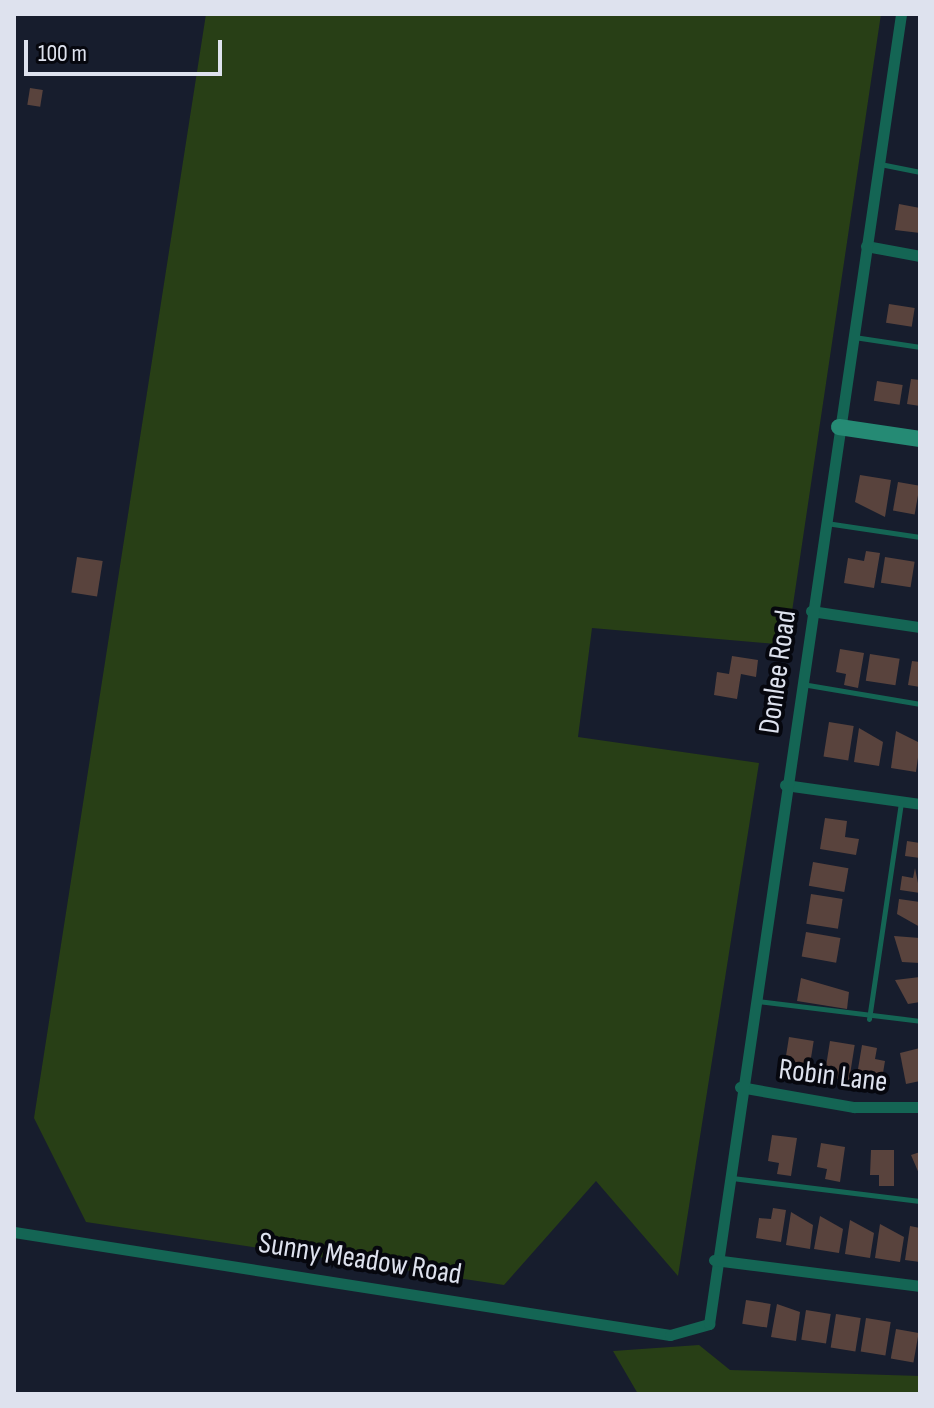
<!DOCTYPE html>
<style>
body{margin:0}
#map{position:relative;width:934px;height:1408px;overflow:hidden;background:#171d2d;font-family:"Sofia Sans Condensed",sans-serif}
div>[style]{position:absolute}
.green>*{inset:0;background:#283f16}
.building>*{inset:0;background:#59433d;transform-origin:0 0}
.lane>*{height:5px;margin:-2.5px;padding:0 2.5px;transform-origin:2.5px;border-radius:2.5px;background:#146554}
.street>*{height:11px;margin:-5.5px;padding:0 5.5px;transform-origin:5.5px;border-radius:5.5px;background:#146554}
.secondary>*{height:16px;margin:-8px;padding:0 8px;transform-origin:8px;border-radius:8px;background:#258a74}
span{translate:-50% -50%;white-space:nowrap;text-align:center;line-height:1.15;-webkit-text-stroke:8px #06070e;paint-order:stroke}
.street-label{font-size:30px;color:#dee2ee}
.frame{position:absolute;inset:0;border:16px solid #dee2ee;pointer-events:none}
.scale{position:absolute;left:24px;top:40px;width:198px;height:36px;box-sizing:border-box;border:4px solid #dee2ee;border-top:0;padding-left:10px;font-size:24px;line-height:28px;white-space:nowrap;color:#dee2ee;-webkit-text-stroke:6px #06070e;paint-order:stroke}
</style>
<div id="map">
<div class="green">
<div style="clip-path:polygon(206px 14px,881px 14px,787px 645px,592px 628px,578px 737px,759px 763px,678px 1276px,596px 1181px,504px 1285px,86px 1222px,34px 1118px)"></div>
<div style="clip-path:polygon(699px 1345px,730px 1370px,920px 1376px,920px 1394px,638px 1394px,613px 1351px)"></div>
</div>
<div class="building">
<div style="left:30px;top:88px;width:13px;height:17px;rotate:9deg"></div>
<div style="clip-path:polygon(899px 204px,920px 208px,920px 233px,895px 230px)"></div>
<div style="left:889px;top:304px;width:26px;height:19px;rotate:9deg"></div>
<div style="clip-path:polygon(911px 379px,920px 380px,920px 406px,907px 404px)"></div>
<div style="left:877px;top:381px;width:26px;height:20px;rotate:9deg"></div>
<div style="clip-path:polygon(860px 475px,891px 480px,885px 517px,855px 502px)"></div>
<div style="left:898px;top:482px;width:22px;height:29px;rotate:10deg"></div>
<div style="clip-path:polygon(866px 551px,880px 553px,874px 588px,844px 583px,848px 558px,864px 561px)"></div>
<div style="left:77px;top:557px;width:26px;height:36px;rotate:9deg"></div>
<div style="left:885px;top:557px;width:30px;height:26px;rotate:9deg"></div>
<div style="clip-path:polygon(840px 649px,864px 653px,858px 688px,844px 685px,846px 674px,836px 672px)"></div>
<div style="left:870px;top:654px;width:30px;height:27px;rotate:9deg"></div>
<div style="clip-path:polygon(732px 656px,758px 660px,756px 677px,741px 674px,737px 699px,714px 695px,717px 672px,729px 674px)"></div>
<div style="clip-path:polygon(912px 661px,920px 662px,920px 687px,908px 685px)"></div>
<div style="left:829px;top:722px;width:25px;height:35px;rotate:9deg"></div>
<div style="clip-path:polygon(859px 728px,883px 742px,879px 766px,854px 762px)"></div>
<div style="clip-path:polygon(896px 731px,920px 743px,916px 772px,891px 768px)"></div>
<div style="clip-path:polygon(825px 818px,847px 821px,845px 837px,859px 839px,856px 855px,820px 849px)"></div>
<div style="clip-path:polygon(907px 841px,920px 843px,920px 858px,905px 856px)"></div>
<div style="left:813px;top:862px;width:36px;height:24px;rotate:10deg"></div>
<div style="clip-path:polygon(915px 868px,920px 893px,900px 890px,902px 876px,913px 878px)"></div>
<div style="left:811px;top:894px;width:32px;height:30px;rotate:9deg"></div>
<div style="clip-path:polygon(899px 899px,920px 902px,920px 927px,897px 914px)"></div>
<div style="left:806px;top:932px;width:35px;height:25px;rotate:10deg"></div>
<div style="clip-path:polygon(894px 936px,920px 938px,920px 963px,902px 962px)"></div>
<div style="clip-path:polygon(920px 977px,920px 1002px,908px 1004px,895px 980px)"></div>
<div style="clip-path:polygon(801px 978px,849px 992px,847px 1009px,797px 1001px)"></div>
<div style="left:789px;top:1037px;width:25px;height:34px;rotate:9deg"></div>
<div style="left:830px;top:1041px;width:25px;height:36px;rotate:9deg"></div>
<div style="clip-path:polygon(862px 1045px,877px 1048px,875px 1059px,885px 1061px,881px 1085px,856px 1081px)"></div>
<div style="clip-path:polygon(920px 1048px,920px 1081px,906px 1084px,900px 1053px)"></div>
<div style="clip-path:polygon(772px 1135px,797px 1138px,791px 1176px,777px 1174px,779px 1163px,768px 1161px)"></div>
<div style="clip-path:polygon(821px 1143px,845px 1147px,840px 1182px,825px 1179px,827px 1169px,817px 1167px)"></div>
<div style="clip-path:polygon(871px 1150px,894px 1150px,894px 1186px,879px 1186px,879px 1175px,870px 1175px)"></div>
<div style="clip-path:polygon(920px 1152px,920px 1176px,911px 1155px)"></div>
<div style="clip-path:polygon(773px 1208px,786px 1210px,781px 1242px,756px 1238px,759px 1218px,771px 1219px)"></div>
<div style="clip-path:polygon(791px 1212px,813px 1225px,810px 1249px,786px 1245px)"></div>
<div style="clip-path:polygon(820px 1216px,843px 1229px,839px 1253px,814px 1249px)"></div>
<div style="clip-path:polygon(850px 1220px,874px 1233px,870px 1258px,845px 1254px)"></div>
<div style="clip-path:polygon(880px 1224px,904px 1237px,900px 1262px,875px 1258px)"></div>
<div style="clip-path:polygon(910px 1226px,920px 1228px,920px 1262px,905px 1260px)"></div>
<div style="left:746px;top:1300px;width:25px;height:24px;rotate:9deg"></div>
<div style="clip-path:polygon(777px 1304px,800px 1312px,796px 1341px,771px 1337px)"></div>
<div style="left:806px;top:1310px;width:25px;height:30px;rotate:9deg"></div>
<div style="left:836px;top:1314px;width:25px;height:34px;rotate:9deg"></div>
<div style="left:866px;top:1318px;width:25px;height:34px;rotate:9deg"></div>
<div style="left:896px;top:1329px;width:23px;height:30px;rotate:10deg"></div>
</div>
<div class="lane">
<div style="left:880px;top:164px;width:41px;rotate:11.3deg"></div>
<div style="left:854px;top:337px;width:67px;rotate:8.6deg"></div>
<div style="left:826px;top:523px;width:95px;rotate:8.5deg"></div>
<div style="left:802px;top:684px;width:120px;rotate:9.6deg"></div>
<div style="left:758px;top:1001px;width:163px;rotate:7deg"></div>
<div style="left:869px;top:1019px;width:219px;rotate:-81.6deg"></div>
<div style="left:732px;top:1178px;width:189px;rotate:7deg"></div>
</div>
<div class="street">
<div style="left:866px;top:246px;width:55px;rotate:10.5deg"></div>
<div style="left:811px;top:611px;width:110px;rotate:8.4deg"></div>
<div style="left:785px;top:785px;width:136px;rotate:8deg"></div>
<div style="left:740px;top:1087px;width:116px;rotate:10deg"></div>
<div style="left:854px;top:1107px;width:66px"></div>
<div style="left:14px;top:1232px;width:664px;rotate:8.92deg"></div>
<div style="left:670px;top:1335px;width:41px;rotate:-15.8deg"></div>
<div style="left:709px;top:1324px;width:1324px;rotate:-81.66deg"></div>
<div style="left:714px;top:1260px;width:208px;rotate:7.2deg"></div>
</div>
<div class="secondary">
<div style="left:839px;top:427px;width:82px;rotate:8.4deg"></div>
</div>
<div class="street-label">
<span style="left:778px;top:672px;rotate:-82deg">Donlee Road</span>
<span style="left:833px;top:1076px;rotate:7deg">Robin Lane</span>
<span style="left:360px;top:1259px;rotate:9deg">Sunny Meadow Road</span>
</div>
<div class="frame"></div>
<div class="scale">100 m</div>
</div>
